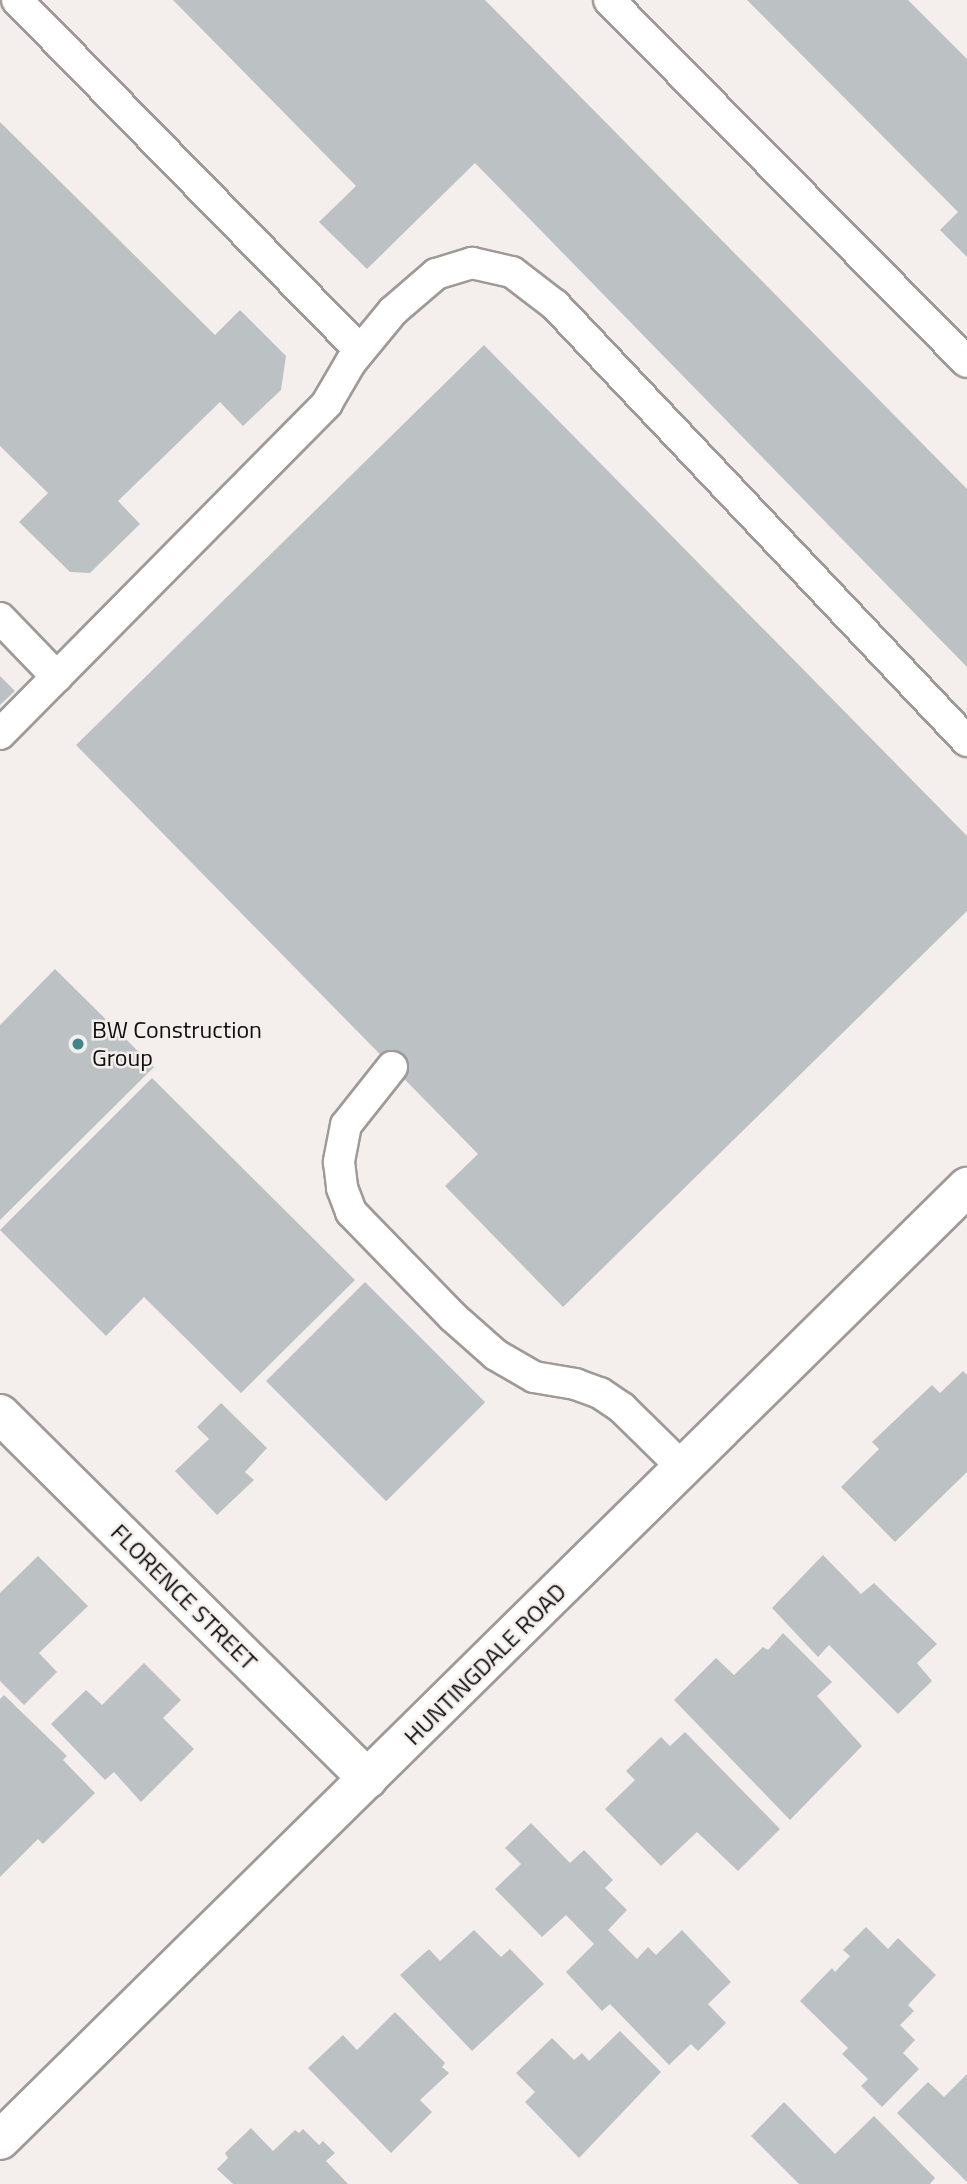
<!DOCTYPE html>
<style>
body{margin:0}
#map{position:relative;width:967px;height:2184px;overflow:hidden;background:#f4efec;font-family:"Titillium Web",sans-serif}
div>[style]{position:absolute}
.building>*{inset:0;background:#bcc2c3;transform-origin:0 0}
.roads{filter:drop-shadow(2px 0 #9f9a97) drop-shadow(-2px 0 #9f9a97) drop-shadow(0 2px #9f9a97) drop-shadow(0 -2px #9f9a97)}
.service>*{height:30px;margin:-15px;padding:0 15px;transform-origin:15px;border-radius:15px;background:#fff}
.minor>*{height:38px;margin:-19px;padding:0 19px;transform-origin:19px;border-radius:19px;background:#fff}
.primary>*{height:38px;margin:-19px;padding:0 19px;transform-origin:19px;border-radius:19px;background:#fff}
.dots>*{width:19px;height:19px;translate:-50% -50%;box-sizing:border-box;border:4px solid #f4efec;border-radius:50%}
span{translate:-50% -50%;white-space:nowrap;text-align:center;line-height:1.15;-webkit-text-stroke:5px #f4efec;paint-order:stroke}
.poi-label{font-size:24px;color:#0f0e0d}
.left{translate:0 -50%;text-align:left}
.street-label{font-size:24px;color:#0f0e0d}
</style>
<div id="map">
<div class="building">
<div style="clip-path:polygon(173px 0,485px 0,967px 489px,967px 667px,475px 163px,367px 269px,319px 222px,356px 186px)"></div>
<div style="clip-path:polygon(747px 0,908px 0,967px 59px,967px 257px,940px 230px,958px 212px)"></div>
<div style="clip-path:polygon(0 122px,215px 335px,240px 310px,286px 356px,281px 390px,243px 426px,220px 402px,118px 501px,140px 524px,90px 573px,70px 572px,19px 522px,48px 493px,0 446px)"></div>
<div style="clip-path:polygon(484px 345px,967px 836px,967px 911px,563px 1307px,445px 1186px,478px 1154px,76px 745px)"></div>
<div style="clip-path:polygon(0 676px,15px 691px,0 705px)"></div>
<div style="clip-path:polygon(55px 969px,154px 1067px,0 1220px,0 1025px)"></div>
<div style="clip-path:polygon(152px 1078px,355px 1280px,241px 1393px,144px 1297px,106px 1336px,0 1230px)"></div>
<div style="left:365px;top:1282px;width:170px;height:140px;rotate:45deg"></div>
<div style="clip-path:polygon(963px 1371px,967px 1375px,967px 1472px,895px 1542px,841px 1487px,879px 1449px,872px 1442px,932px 1385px,940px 1393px)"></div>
<div style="clip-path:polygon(221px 1403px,267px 1448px,245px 1472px,254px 1480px,217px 1515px,175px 1471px,209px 1439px,197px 1427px)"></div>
<div style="clip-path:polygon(823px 1555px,861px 1594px,874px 1583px,937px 1644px,917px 1663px,932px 1681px,898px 1714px,829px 1645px,818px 1657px,772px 1608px)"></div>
<div style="clip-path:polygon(38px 1556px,88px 1606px,39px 1653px,57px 1672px,24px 1705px,0 1681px,0 1593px)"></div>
<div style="clip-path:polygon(783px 1633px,832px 1682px,817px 1696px,862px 1746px,790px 1820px,674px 1700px,716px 1658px,734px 1675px,763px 1647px,768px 1650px)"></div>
<div style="clip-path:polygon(144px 1663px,181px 1700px,163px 1718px,194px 1749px,141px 1802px,114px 1772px,105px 1780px,51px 1724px,86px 1690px,102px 1705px)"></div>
<div style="clip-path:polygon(4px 1695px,67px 1756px,63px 1760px,95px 1793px,43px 1844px,38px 1839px,0 1877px,0 1699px)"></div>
<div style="clip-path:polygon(685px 1732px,780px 1829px,738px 1871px,697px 1832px,661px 1866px,605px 1809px,635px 1780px,626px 1771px,661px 1737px,670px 1746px)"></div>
<div style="clip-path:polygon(531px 1823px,570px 1863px,584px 1850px,613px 1880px,605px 1888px,627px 1910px,608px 1930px,637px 1959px,648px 1947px,656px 1955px,682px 1930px,731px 1982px,708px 2004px,726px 2023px,698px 2051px,691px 2044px,669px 2065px,610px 2004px,602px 2011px,566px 1972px,594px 1944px,566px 1915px,542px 1937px,495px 1889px,521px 1864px,505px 1848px)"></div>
<div style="clip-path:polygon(866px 1927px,888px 1949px,898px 1938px,936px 1975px,908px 2005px,914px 2011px,900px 2025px,915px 2040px,903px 2053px,919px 2069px,882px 2107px,861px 2086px,868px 2079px,842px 2054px,848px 2048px,800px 2001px,832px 1968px,835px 1972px,850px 1956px,843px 1950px)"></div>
<div style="clip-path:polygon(474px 1930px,501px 1957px,510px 1949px,544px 1984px,472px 2051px,400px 1975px,429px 1949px,440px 1961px)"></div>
<div style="clip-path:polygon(395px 2012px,445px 2063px,442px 2067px,449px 2073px,420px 2100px,432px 2112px,391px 2153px,308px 2068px,343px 2035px,357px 2050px)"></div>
<div style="clip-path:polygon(620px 2031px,661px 2072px,579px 2158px,525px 2102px,535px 2092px,516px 2073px,552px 2038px,574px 2060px,582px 2053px,589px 2061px)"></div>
<div style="clip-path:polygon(967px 2074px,967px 2182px,897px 2113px,928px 2082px,944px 2097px)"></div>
<div style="clip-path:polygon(784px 2102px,835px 2154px,874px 2116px,935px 2178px,930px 2184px,799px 2184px,751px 2136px)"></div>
<div style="clip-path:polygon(251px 2128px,273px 2151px,295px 2130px,299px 2133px,303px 2129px,319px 2145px,323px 2141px,335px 2153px,326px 2161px,348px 2184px,233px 2184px,217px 2169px,228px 2158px,225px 2153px)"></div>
</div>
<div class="roads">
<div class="service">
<div style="left:17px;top:0;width:490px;rotate:45.6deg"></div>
<div style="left:609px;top:0;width:509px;rotate:45.32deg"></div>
<div style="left:0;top:618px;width:82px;rotate:46deg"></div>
<div style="left:0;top:734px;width:465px;rotate:-45.3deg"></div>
<div style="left:327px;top:403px;width:48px;rotate:-59.7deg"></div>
<div style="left:351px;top:362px;width:66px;rotate:-50.5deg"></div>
<div style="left:393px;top:311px;width:57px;rotate:-40.7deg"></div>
<div style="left:436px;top:274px;width:38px;rotate:-17deg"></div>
<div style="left:472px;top:263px;width:41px;rotate:12.7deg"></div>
<div style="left:512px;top:272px;width:54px;rotate:37.5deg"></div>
<div style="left:555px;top:305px;width:600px;rotate:46.62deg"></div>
<div style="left:392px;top:1067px;width:74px;rotate:128.4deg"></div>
<div style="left:346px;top:1125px;width:38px;rotate:101deg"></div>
<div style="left:339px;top:1162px;width:26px;rotate:83deg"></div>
<div style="left:342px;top:1188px;width:26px;rotate:69deg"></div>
<div style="left:351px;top:1212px;width:146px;rotate:45.8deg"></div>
<div style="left:453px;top:1317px;width:57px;rotate:41.5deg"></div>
<div style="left:496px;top:1355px;width:44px;rotate:30.1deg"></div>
<div style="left:534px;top:1377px;width:42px;rotate:9.7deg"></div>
<div style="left:575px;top:1384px;width:27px;rotate:20deg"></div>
<div style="left:600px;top:1393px;width:27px;rotate:34deg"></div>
<div style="left:622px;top:1408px;width:86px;rotate:44.5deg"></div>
</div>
<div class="minor">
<div style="left:0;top:1414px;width:518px;rotate:44.77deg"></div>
</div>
<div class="primary">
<div style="left:0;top:2140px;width:1358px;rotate:-44.58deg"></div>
</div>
</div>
<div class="dots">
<div style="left:78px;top:1044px;background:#3e8689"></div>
</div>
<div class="poi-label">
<span class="left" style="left:92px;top:1044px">BW Construction<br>Group</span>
</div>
<div class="street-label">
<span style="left:184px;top:1597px;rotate:45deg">FLORENCE STREET</span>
<span style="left:485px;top:1664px;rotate:-45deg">HUNTINGDALE ROAD</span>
</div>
</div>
